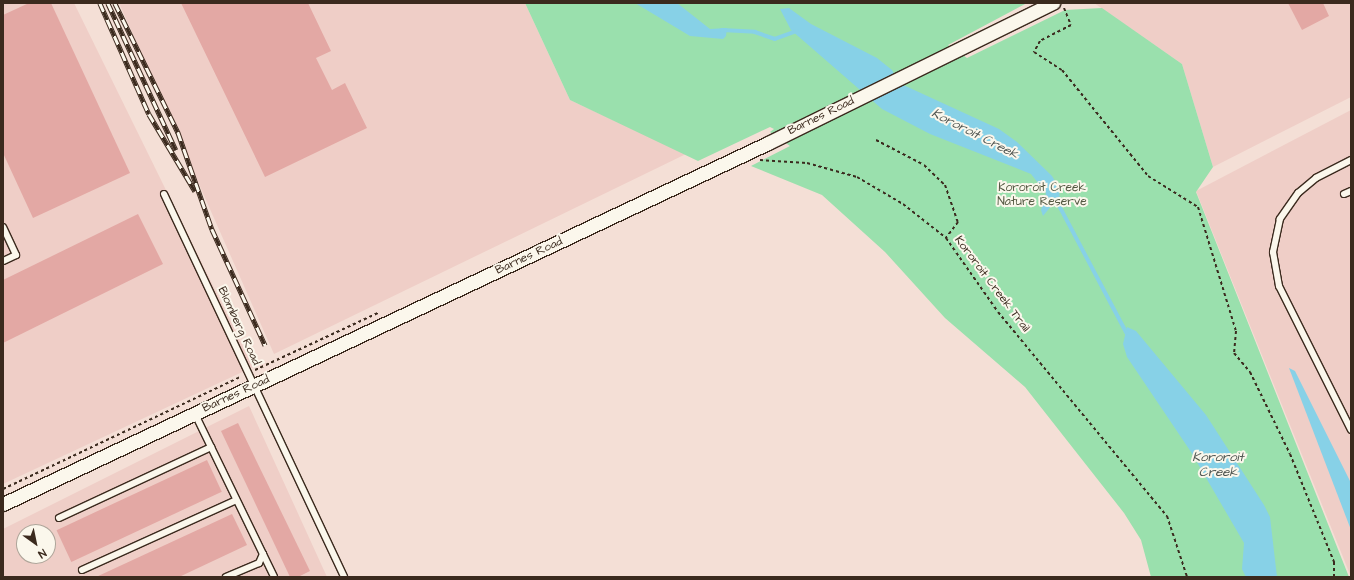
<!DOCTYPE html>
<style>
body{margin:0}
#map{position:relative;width:1354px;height:580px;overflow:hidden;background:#f4dfd6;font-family:"Architects Daughter",sans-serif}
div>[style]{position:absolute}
.built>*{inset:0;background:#efcec7}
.green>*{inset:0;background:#9ae0ad}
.water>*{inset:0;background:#87d1e7}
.stream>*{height:3.5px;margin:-1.75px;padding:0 1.75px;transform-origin:1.75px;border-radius:1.75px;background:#87d1e7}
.building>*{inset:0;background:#e3a8a4;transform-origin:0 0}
.path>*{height:2px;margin-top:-1px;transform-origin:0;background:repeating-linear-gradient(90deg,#3b2a1e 0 3px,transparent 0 6px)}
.roads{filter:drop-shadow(1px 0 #3b2a1e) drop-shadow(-1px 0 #3b2a1e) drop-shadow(0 1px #3b2a1e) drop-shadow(0 -1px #3b2a1e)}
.lane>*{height:6px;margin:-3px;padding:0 3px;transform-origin:3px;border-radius:3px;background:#fbf7ec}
.street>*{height:13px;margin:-6.5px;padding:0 6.5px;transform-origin:6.5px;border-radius:6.5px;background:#fbf7ec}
.rail>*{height:4.5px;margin-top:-2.25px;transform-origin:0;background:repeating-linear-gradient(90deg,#fbf7ec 0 9px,#3b2a1e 0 18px);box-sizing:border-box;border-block:1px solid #3b2a1e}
span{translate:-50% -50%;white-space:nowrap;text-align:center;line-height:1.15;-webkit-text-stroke:4px #fbf7ec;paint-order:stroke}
.street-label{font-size:12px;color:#3b2a1e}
.park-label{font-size:12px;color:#535842}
.water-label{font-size:13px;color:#4e5450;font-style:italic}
.frame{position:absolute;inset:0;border:4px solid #3b2a1e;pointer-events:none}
.north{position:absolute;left:16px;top:524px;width:40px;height:40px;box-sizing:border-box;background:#fbf7ec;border:1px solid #aea59a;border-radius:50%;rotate:147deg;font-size:11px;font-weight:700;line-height:16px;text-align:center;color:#3b2a1e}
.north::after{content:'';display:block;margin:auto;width:14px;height:18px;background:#3b2a1e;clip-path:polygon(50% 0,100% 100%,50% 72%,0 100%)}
</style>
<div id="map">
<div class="built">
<div style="clip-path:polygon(3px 3px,74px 3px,253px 367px,3px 484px)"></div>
<div style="clip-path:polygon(119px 3px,525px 3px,570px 100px,686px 154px,274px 354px)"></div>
<div style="clip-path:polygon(1094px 3px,1351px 3px,1351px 97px,1213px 167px,1182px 64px)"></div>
<div style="clip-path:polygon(1351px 110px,1351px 577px,1196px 191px)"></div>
<div style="clip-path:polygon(evenodd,249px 406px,327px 577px,3px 577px,3px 529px,249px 406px,24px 532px,48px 532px,48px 556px,24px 556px,24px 532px)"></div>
</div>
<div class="green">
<div style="clip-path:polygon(525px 3px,1027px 3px,948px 45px,967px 58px,1065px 10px,1102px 8px,1182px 64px,1213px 167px,1196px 192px,1349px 577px,1151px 577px,1141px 540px,1124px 513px,1025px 387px,945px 318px,885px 252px,822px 195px,751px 166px,790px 146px,770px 132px,774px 129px,770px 127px,698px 161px,570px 100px)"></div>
</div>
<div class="water">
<div style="clip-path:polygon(635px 3px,677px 3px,710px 29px,727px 28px,726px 36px,723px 39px,690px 36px)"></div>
<div style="clip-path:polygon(789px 8px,811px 24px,877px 58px,892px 70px,899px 83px,999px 129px,1017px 142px,1052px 176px,1059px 188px,1060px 202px,1052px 205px,1043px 216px,1041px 210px,1046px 193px,1031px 174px,930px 134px,882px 109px,791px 30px,780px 9px)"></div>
<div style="clip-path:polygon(1127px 327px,1136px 331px,1206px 415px,1264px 505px,1270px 517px,1277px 577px,1246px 577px,1242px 569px,1244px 543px,1191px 452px,1127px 357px,1123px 344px)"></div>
<div style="clip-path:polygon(1289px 368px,1295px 371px,1351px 483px,1351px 530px)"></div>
</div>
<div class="stream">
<div style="left:722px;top:30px;width:33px;rotate:3deg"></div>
<div style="left:755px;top:32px;width:21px;rotate:19deg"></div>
<div style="left:775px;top:39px;width:23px;rotate:-20deg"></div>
<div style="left:1057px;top:201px;width:149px;rotate:62.1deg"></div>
</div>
<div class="building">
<div style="clip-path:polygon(29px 3px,51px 3px,130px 173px,33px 218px,3px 153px,3px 15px)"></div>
<div style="clip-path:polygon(181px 3px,308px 3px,331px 51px,316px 58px,332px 90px,345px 83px,367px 128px,265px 177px)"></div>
<div style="clip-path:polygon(1288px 3px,1323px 3px,1329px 16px,1302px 30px)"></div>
<div style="clip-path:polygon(138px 214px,163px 264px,3px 343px,3px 280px)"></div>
<div style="clip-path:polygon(238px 423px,310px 571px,298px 577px,290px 577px,221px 431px)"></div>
<div style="left:207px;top:460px;width:35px;height:166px;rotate:65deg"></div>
<div style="clip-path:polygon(232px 514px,247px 545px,179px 577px,96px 577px)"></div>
</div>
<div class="path">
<div style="left:1064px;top:8px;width:18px;rotate:68deg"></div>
<div style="left:1071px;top:25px;width:35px;rotate:153deg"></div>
<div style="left:1040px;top:41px;width:13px;rotate:119deg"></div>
<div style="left:1034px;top:52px;width:33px;rotate:33deg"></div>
<div style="left:1062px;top:70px;width:136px;rotate:50.9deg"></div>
<div style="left:1148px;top:176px;width:59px;rotate:31.8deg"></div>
<div style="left:1198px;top:207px;width:130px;rotate:73deg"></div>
<div style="left:1236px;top:331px;width:22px;rotate:95deg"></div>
<div style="left:1234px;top:353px;width:25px;rotate:50deg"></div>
<div style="left:1250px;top:372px;width:91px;rotate:64deg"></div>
<div style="left:1290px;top:454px;width:117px;rotate:67.8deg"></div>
<div style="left:1334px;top:562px;width:15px;rotate:90deg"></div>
<div style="left:876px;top:140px;width:54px;rotate:27.5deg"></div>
<div style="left:924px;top:165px;width:29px;rotate:44deg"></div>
<div style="left:945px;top:185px;width:39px;rotate:71deg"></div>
<div style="left:958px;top:222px;width:20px;rotate:127deg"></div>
<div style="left:760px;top:160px;width:47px;rotate:3.7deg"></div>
<div style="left:807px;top:163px;width:52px;rotate:15.6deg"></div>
<div style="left:857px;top:177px;width:53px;rotate:30.4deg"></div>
<div style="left:903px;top:204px;width:55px;rotate:38.3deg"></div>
<div style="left:946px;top:238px;width:90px;rotate:54.9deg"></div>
<div style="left:998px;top:312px;width:265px;rotate:50.4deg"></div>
<div style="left:1167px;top:516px;width:64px;rotate:71.8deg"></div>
<div style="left:255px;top:370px;width:136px;rotate:-24.9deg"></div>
<div style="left:3px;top:489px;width:262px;rotate:-25.3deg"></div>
</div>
<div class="roads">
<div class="lane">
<div style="left:1351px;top:160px;width:39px;rotate:153deg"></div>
<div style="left:1316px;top:178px;width:23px;rotate:140deg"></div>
<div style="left:1298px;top:193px;width:32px;rotate:125deg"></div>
<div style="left:1280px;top:219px;width:34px;rotate:102deg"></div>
<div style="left:1273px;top:252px;width:35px;rotate:80deg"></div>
<div style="left:1279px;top:286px;width:161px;rotate:63.4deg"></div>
<div style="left:164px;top:194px;width:423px;rotate:64.8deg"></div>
<div style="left:1344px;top:194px;width:8px;rotate:-23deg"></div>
<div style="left:3px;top:227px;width:31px;rotate:65deg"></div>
<div style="left:16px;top:255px;width:14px;rotate:155deg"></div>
<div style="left:195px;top:414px;width:156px;rotate:64.1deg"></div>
<div style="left:263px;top:554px;width:10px;rotate:114deg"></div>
<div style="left:259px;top:563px;width:36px;rotate:157deg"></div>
<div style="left:59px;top:518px;width:168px;rotate:-25deg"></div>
<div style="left:263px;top:554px;width:25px;rotate:64deg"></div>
<div style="left:82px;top:570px;width:169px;rotate:-24.4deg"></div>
</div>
<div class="street">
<div style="left:3px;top:504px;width:846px;rotate:-25.26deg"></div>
<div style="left:768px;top:143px;width:318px;rotate:-26.2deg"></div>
</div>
</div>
<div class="rail">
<div style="left:100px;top:3px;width:121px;rotate:66.2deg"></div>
<div style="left:149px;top:114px;width:90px;rotate:59.1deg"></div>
<div style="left:108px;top:3px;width:162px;rotate:65.2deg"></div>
<div style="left:115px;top:3px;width:144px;rotate:64deg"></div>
<div style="left:178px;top:132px;width:103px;rotate:70.7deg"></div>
<div style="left:212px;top:229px;width:128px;rotate:65.4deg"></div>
</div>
<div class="street-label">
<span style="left:821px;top:116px;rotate:-26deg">Barnes Road</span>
<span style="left:529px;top:256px;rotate:-25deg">Barnes Road</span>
<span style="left:992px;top:284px;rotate:53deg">Kororoit Creek Trail</span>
<span style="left:239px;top:326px;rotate:65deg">Blomberg Road</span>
<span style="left:236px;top:394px;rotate:-25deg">Barnes Road</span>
</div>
<div class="park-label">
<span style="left:1042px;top:195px">Kororoit Creek<br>Nature Reserve</span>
</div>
<div class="water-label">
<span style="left:975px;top:134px;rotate:27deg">Kororoit Creek</span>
<span style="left:1218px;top:465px">Kororoit<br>Creek</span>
</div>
<div class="frame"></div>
<div class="north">N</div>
</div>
